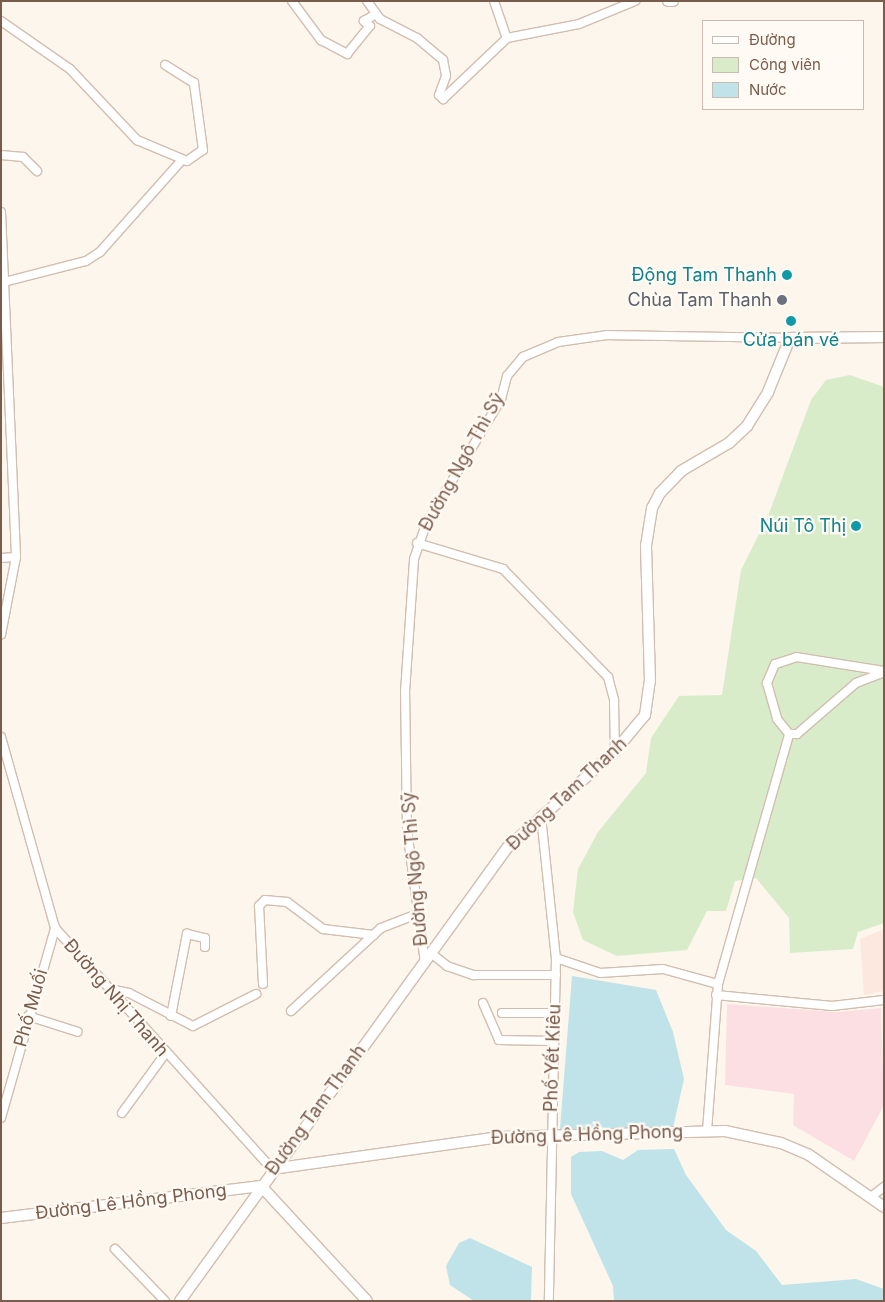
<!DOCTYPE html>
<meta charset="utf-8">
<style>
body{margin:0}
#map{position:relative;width:885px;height:1302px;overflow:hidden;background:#fdf6ec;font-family:Inter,sans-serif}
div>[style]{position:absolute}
.commercial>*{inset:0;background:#fde8e0}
.medical>*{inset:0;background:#fbdfe3}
.green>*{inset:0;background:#d8ecc9}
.water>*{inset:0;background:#bfe3e8}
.roads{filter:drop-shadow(1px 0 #d1beb0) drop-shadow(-1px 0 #d1beb0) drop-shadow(0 1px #d1beb0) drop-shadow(0 -1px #d1beb0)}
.street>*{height:8px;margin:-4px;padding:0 4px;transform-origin:4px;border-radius:4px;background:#fff}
.secondary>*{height:10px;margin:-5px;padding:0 5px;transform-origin:5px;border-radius:5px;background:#fff}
.dots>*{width:14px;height:14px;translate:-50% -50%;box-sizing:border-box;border:2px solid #fffaf3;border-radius:50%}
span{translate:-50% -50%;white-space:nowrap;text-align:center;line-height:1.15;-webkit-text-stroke:4.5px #fffaf3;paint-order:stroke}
.culture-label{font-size:18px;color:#0d838f}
.right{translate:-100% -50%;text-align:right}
.worship-label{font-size:18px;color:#5b616d}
.street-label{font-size:18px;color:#7a5c4d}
.frame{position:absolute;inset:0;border:2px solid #7a5c4d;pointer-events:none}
.legend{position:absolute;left:702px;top:20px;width:162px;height:90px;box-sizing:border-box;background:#fffaf3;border:1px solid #cabbb1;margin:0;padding:6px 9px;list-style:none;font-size:15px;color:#7a5c4d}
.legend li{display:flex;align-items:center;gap:10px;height:25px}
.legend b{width:25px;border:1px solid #cabbb1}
</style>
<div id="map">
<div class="commercial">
<div style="clip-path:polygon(884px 929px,884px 991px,864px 995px,860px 939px)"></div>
</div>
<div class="medical">
<div style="clip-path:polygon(727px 1004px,837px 1012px,881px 1008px,884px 1105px,854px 1161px,793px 1125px,794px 1094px,725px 1085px)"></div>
</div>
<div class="green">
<div style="clip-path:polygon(850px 375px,884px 387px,884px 923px,858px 932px,853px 949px,790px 953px,789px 918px,756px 878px,735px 881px,726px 911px,707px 911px,687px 950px,617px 956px,583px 940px,573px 912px,578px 869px,598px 832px,646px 773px,651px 738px,679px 696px,722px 695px,741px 570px,768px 516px,811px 400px,826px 380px)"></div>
</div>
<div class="water">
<div style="clip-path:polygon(572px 976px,656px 990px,673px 1032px,684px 1079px,673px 1128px,560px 1129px)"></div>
<div style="clip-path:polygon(674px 1149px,686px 1175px,726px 1230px,756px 1251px,782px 1285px,856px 1279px,884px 1289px,884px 1301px,614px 1301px,613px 1286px,571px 1194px,571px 1157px,579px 1152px,602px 1151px,623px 1160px,638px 1150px)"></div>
<div style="clip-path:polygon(470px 1238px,532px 1267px,531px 1301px,474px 1301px,450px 1285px,446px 1266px,459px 1243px)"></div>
</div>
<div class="roads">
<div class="street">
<div style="left:292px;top:1px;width:49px;rotate:53.4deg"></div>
<div style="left:321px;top:40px;width:30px;rotate:28deg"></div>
<div style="left:347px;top:54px;width:36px;rotate:-51deg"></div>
<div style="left:370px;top:26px;width:8px;rotate:-140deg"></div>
<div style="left:364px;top:21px;width:14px;rotate:-30deg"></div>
<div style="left:367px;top:1px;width:22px;rotate:54deg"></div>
<div style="left:380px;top:19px;width:42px;rotate:27.2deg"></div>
<div style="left:417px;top:38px;width:34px;rotate:40deg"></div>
<div style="left:443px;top:60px;width:16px;rotate:79deg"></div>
<div style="left:446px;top:76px;width:20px;rotate:110deg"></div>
<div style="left:439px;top:95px;width:6px;rotate:45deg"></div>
<div style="left:443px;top:99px;width:88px;rotate:-43.6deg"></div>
<div style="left:507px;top:38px;width:73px;rotate:-11deg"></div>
<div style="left:579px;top:24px;width:61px;rotate:-22.3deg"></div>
<div style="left:494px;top:1px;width:39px;rotate:71deg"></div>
<div style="left:1px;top:21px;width:84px;rotate:34.8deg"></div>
<div style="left:70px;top:69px;width:98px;rotate:46.7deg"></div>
<div style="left:137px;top:140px;width:54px;rotate:22.8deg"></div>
<div style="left:187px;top:161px;width:19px;rotate:-35deg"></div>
<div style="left:203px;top:150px;width:68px;rotate:-97.7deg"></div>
<div style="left:194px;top:83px;width:34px;rotate:-148deg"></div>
<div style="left:1px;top:155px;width:22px;rotate:5deg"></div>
<div style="left:23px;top:157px;width:20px;rotate:45deg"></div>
<div style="left:1px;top:212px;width:345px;rotate:87.5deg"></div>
<div style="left:16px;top:557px;width:79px;rotate:100.9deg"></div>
<div style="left:4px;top:282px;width:85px;rotate:-14.4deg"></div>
<div style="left:86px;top:261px;width:17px;rotate:-33deg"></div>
<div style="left:100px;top:252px;width:123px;rotate:-48.3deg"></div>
<div style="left:417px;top:543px;width:90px;rotate:16.8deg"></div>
<div style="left:503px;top:569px;width:151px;rotate:45.8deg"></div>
<div style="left:608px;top:677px;width:24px;rotate:75deg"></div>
<div style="left:614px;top:700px;width:51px;rotate:88.9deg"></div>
<div style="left:1px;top:558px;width:15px;rotate:-4deg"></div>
<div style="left:884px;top:671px;width:88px;rotate:-170.9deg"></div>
<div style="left:797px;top:657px;width:23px;rotate:162deg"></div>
<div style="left:775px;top:664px;width:21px;rotate:113deg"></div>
<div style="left:767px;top:683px;width:37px;rotate:74deg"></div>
<div style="left:777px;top:719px;width:19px;rotate:51deg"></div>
<div style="left:789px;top:734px;width:8px"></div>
<div style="left:797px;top:734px;width:78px;rotate:-40.8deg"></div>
<div style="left:856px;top:683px;width:30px;rotate:-21deg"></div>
<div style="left:1px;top:737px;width:198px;rotate:74.2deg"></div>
<div style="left:55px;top:928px;width:324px;rotate:48deg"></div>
<div style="left:541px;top:816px;width:143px;rotate:84deg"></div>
<div style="left:556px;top:958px;width:343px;rotate:91.2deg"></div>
<div style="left:431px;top:953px;width:21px;rotate:39deg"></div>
<div style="left:447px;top:966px;width:28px;rotate:19deg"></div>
<div style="left:473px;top:975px;width:83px"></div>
<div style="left:556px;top:958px;width:46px;rotate:18.8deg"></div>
<div style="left:600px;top:973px;width:63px;rotate:-3.6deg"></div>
<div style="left:663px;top:969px;width:57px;rotate:15.3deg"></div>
<div style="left:425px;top:963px;width:134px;rotate:-97.7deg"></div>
<div style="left:407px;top:830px;width:138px;rotate:-90.8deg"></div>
<div style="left:405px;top:692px;width:133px;rotate:-86.1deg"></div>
<div style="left:414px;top:559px;width:37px;rotate:-71deg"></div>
<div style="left:426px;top:524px;width:146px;rotate:-59deg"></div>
<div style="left:501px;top:399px;width:24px;rotate:-75deg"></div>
<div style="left:507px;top:376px;width:25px;rotate:-50deg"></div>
<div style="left:523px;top:357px;width:38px;rotate:-23deg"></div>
<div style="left:558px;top:342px;width:49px;rotate:-8.1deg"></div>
<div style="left:607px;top:335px;width:183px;rotate:0.9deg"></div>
<div style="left:263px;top:984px;width:78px;rotate:-92.9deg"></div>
<div style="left:259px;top:906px;width:8px;rotate:-45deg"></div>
<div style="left:265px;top:900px;width:22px;rotate:5deg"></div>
<div style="left:287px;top:902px;width:45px;rotate:36.9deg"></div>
<div style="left:323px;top:929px;width:51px;rotate:6.7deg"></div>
<div style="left:110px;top:989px;width:19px;rotate:12deg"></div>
<div style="left:129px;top:993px;width:72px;rotate:27.3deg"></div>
<div style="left:193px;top:1026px;width:71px;rotate:-26.9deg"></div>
<div style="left:716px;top:995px;width:117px;rotate:5.4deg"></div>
<div style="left:832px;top:1006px;width:52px;rotate:-6.6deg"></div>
<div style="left:483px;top:1003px;width:40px;rotate:66.6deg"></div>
<div style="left:499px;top:1040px;width:55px;rotate:1deg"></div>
<div style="left:291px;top:1011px;width:122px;rotate:-42.7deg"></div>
<div style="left:381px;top:928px;width:36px;rotate:-21deg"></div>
<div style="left:502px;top:1013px;width:53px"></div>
<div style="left:28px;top:1016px;width:52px;rotate:17.7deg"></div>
<div style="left:171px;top:1016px;width:84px;rotate:-79deg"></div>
<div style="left:187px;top:934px;width:18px;rotate:13deg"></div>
<div style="left:205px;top:938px;width:9px;rotate:90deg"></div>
<div style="left:122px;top:1113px;width:73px;rotate:-53.9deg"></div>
<div style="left:1px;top:1118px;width:198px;rotate:-74.1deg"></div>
<div style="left:707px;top:1131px;width:147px;rotate:-85.7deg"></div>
<div style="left:718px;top:984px;width:260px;rotate:-74.1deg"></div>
<div style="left:872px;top:1196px;width:15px;rotate:-37deg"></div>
<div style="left:115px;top:1249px;width:72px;rotate:46.1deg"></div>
</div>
<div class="secondary">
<div style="left:668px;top:1px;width:5px"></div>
<div style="left:272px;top:1169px;width:230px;rotate:-8deg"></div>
<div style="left:500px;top:1137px;width:225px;rotate:-1.5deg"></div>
<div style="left:725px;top:1131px;width:57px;rotate:12.1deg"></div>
<div style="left:781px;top:1143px;width:30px;rotate:23deg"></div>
<div style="left:809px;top:1155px;width:91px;rotate:34.7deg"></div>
<div style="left:1px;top:1218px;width:262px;rotate:-7deg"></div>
<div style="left:261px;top:1186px;width:156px;rotate:47.3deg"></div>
<div style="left:180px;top:1301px;width:559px;rotate:-54.18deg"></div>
<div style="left:507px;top:848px;width:145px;rotate:-41.9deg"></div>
<div style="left:615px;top:751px;width:47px;rotate:-50.2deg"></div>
<div style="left:645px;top:715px;width:34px;rotate:-82deg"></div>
<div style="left:650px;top:681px;width:135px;rotate:-91.7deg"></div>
<div style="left:646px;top:546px;width:38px;rotate:-81deg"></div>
<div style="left:652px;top:508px;width:17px;rotate:-62deg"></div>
<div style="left:660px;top:493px;width:30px;rotate:-46deg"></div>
<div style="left:681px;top:471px;width:56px;rotate:-30.3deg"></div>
<div style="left:729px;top:443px;width:25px;rotate:-43deg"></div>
<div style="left:747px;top:426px;width:40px;rotate:-58deg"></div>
<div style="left:768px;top:392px;width:58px;rotate:-67.8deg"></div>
<div style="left:790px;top:338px;width:94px;rotate:-0.6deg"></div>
</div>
</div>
<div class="dots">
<div style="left:787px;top:275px;background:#0f9aa8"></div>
<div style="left:782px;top:300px;background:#6b7280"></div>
<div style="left:791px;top:321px;background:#0f9aa8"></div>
<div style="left:856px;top:526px;background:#0f9aa8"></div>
</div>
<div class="culture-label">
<span class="right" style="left:777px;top:275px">Động Tam Thanh</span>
<span style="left:791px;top:340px">Cửa bán vé</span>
<span class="right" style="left:846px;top:526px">Núi Tô Thị</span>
</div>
<div class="worship-label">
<span class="right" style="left:772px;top:300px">Chùa Tam Thanh</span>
</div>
<div class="street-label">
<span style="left:462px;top:462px;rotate:-61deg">Đường Ngô Thì Sỹ</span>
<span style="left:567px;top:794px;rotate:-43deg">Đường Tam Thanh</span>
<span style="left:415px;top:869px;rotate:-95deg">Đường Ngô Thì Sỹ</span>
<span style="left:116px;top:998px;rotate:49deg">Đường Nhị Thanh</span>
<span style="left:31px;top:1008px;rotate:-74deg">Phố Muối</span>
<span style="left:553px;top:1058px;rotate:-88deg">Phố Yết Kiêu</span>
<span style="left:316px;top:1110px;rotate:-54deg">Đường Tam Thanh</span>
<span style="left:587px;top:1135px;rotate:-2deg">Đường Lê Hồng Phong</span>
<span style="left:131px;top:1202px;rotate:-7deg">Đường Lê Hồng Phong</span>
</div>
<div class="frame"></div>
<ul class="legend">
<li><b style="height:6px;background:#fff"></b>Đường</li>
<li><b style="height:14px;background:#d8ecc9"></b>Công viên</li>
<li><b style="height:14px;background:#bfe3e8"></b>Nước</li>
</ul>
</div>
